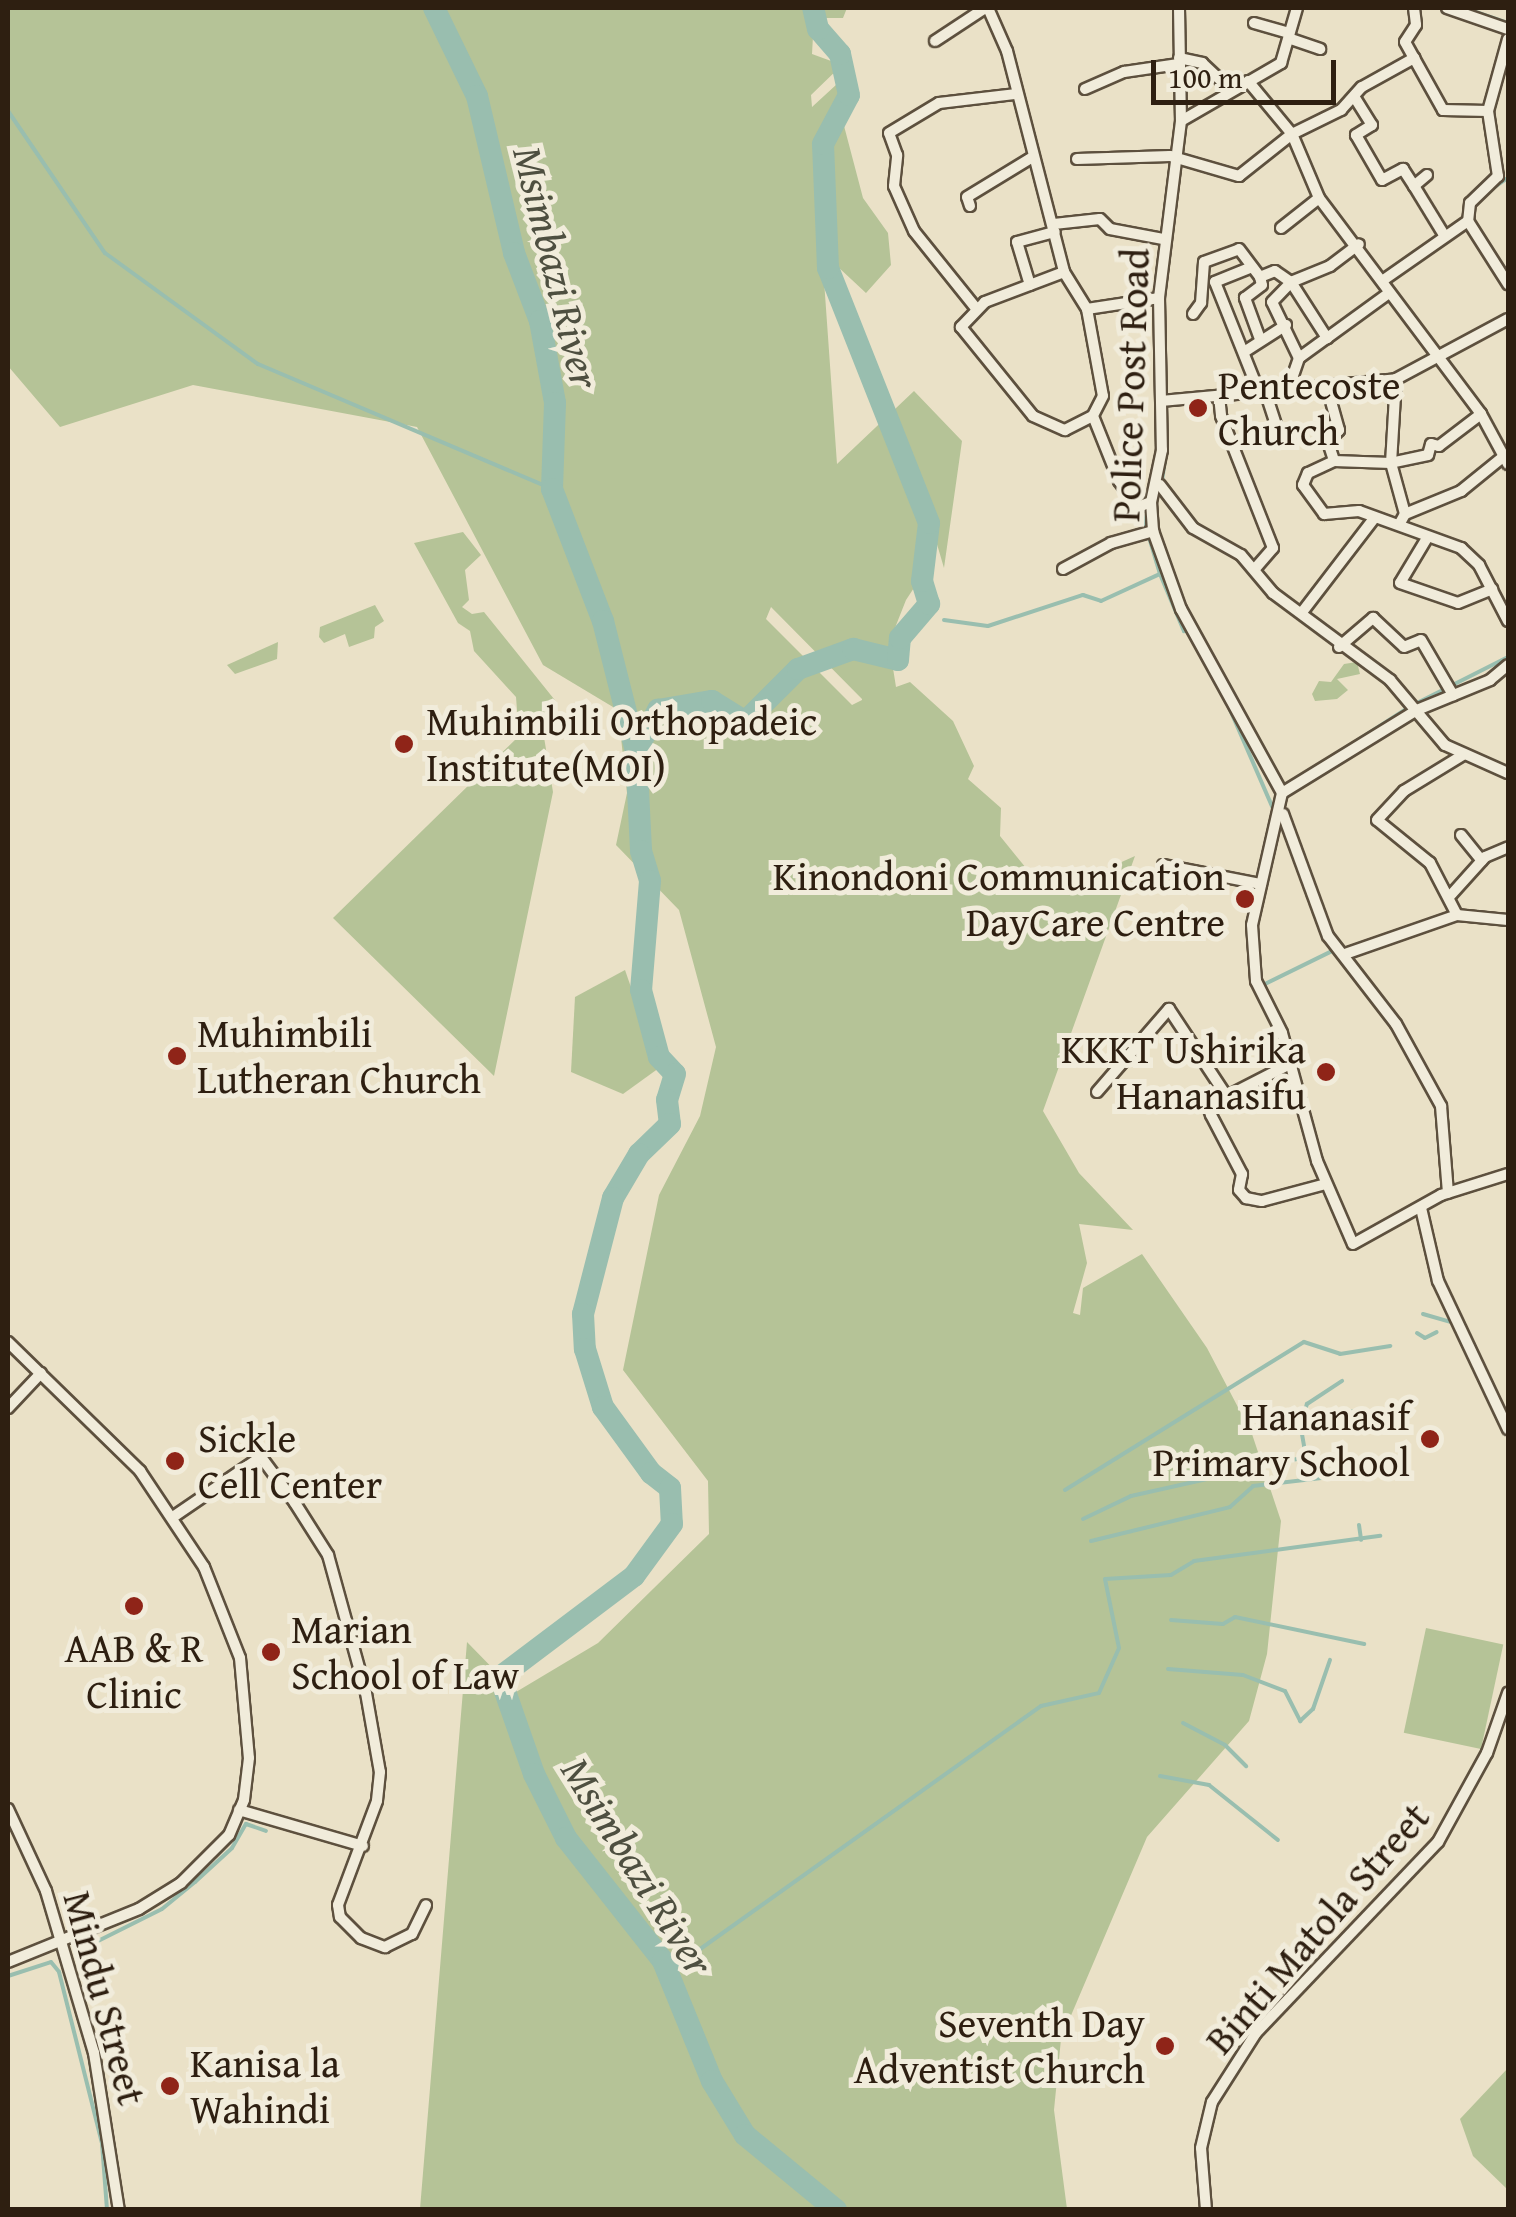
<!DOCTYPE html>
<style>
body{margin:0}
#map{position:relative;width:1516px;height:2217px;overflow:hidden;background:#eae1c7;font-family:"Gentium Book Plus",serif}
div>[style]{position:absolute}
.green>*{inset:0;background:#b5c397;transform-origin:0 0}
.stream>*{height:4px;margin:-2px;padding:0 2px;transform-origin:2px;border-radius:2px;background:#99beaf}
.river>*{height:22px;margin:-11px;padding:0 11px;transform-origin:11px;border-radius:11px;background:#99beaf}
.roads{filter:drop-shadow(2px 0 #5d503e) drop-shadow(-2px 0 #5d503e) drop-shadow(0 2px #5d503e) drop-shadow(0 -2px #5d503e)}
.street>*{height:10px;margin:-5px;padding:0 5px;transform-origin:5px;border-radius:5px;background:#f1ecdb}
.dots>*{width:28px;height:28px;translate:-50% -50%;box-sizing:border-box;border:5px solid #f1ecdb;border-radius:50%}
span{translate:-50% -50%;white-space:nowrap;text-align:center;line-height:1.15;-webkit-text-stroke:10px #f1ecdb;paint-order:stroke}
.street-label{font-size:40px;color:#2e1f11}
.poi-label{font-size:40px;color:#2e1f11}
.left{translate:0 -50%;text-align:left}
.right{translate:-100% -50%;text-align:right}
.water-label{font-size:42px;color:#4e4f40;font-style:italic}
.frame{position:absolute;inset:0;border:10px solid #2e1f11;pointer-events:none}
.scale{position:absolute;left:1151px;top:60px;width:185px;height:45px;box-sizing:border-box;border:5px solid #2e1f11;border-top:0;padding-left:12px;font-size:30px;line-height:35px;white-space:nowrap;color:#2e1f11;-webkit-text-stroke:8px #f1ecdb;paint-order:stroke}
</style>
<div id="map">
<div class="green">
<div style="clip-path:polygon(evenodd,8px 8px,847px 8px,843px 18px,814px 18px,812px 54px,842px 65px,811px 95px,812px 107px,849px 73px,843px 122px,863px 198px,888px 233px,891px 265px,866px 293px,822px 252px,837px 464px,914px 391px,962px 441px,944px 568px,934px 534px,933px 559px,906px 600px,889px 643px,896px 687px,910px 682px,953px 721px,974px 766px,968px 779px,1001px 808px,1000px 836px,1048px 895px,1135px 856px,1043px 1111px,1079px 1173px,1133px 1230px,1079px 1224px,1087px 1263px,1073px 1313px,1080px 1315px,1083px 1288px,1142px 1254px,1207px 1348px,1252px 1434px,1281px 1521px,1267px 1654px,1249px 1721px,1147px 1837px,1061px 2039px,1054px 2110px,1067px 2209px,420px 2209px,467px 1642px,516px 1692px,598px 1643px,709px 1534px,708px 1481px,623px 1370px,659px 1195px,700px 1116px,716px 1047px,679px 910px,616px 845px,627px 793px,618px 710px,543px 665px,417px 427px,193px 385px,60px 427px,8px 366px,8px 8px,771px 607px,862px 699px,862px 700px,852px 705px,766px 619px,771px 607px)"></div>
<div style="clip-path:polygon(463px 532px,481px 555px,465px 570px,469px 600px,462px 607px,472px 614px,484px 612px,558px 704px,556px 722px,543px 731px,553px 792px,494px 1076px,333px 918px,519px 736px,516px 697px,474px 651px,470px 631px,458px 623px,414px 543px)"></div>
<div style="clip-path:polygon(375px 605px,384px 621px,375px 627px,374px 638px,349px 647px,345px 634px,324px 643px,319px 637px,320px 627px)"></div>
<div style="clip-path:polygon(278px 642px,277px 659px,235px 674px,227px 665px)"></div>
<div style="clip-path:polygon(1357px 662px,1360px 674px,1337px 679px,1348px 690px,1337px 699px,1315px 701px,1312px 694px,1319px 681px,1331px 682px,1344px 664px)"></div>
<div style="clip-path:polygon(625px 970px,659px 1068px,623px 1094px,571px 1072px,575px 997px)"></div>
<div style="left:1426px;top:1628px;width:79px;height:107px;rotate:12deg"></div>
<div style="clip-path:polygon(1508px 2068px,1508px 2190px,1473px 2156px,1460px 2119px)"></div>
</div>
<div class="stream">
<div style="left:1464px;top:8px;width:46px;rotate:18.8deg"></div>
<div style="left:8px;top:111px;width:172px;rotate:55.7deg"></div>
<div style="left:105px;top:253px;width:189px;rotate:36deg"></div>
<div style="left:258px;top:364px;width:319px;rotate:23deg"></div>
<div style="left:1490px;top:190px;width:22px;rotate:-34deg"></div>
<div style="left:1162px;top:481px;width:30px;rotate:-82deg"></div>
<div style="left:1141px;top:511px;width:20px;rotate:72deg"></div>
<div style="left:1148px;top:534px;width:42px;rotate:73.3deg"></div>
<div style="left:1160px;top:574px;width:62px;rotate:67.2deg"></div>
<div style="left:1184px;top:631px;width:6px"></div>
<div style="left:944px;top:620px;width:44px;rotate:7.8deg"></div>
<div style="left:988px;top:626px;width:100px;rotate:-18.1deg"></div>
<div style="left:1083px;top:595px;width:19px;rotate:18deg"></div>
<div style="left:1101px;top:601px;width:65px;rotate:-24.6deg"></div>
<div style="left:1196px;top:644px;width:25px;rotate:64deg"></div>
<div style="left:1417px;top:703px;width:102px;rotate:-26.8deg"></div>
<div style="left:1228px;top:705px;width:116px;rotate:66.5deg"></div>
<div style="left:1310px;top:771px;width:120px;rotate:-32.8deg"></div>
<div style="left:1250px;top:917px;width:24px;rotate:-81deg"></div>
<div style="left:1405px;top:928px;width:25px;rotate:-18deg"></div>
<div style="left:1263px;top:985px;width:79px;rotate:-26.2deg"></div>
<div style="left:1442px;top:1199px;width:40px;rotate:-16deg"></div>
<div style="left:1423px;top:1314px;width:32px;rotate:16deg"></div>
<div style="left:1417px;top:1333px;width:9px;rotate:32deg"></div>
<div style="left:1425px;top:1338px;width:13px;rotate:-27deg"></div>
<div style="left:1302px;top:1426px;width:54px;rotate:-16.1deg"></div>
<div style="left:1065px;top:1490px;width:281px;rotate:-31.8deg"></div>
<div style="left:1304px;top:1342px;width:38px;rotate:18deg"></div>
<div style="left:1340px;top:1354px;width:51px;rotate:-9.1deg"></div>
<div style="left:1083px;top:1519px;width:53px;rotate:-25.6deg"></div>
<div style="left:1131px;top:1496px;width:179px;rotate:-12.6deg"></div>
<div style="left:1306px;top:1457px;width:28px;rotate:-100deg"></div>
<div style="left:1301px;top:1429px;width:26px;rotate:-77deg"></div>
<div style="left:1307px;top:1404px;width:42px;rotate:-33.3deg"></div>
<div style="left:1359px;top:1525px;width:15px;rotate:82deg"></div>
<div style="left:1091px;top:1541px;width:143px;rotate:-13.7deg"></div>
<div style="left:1230px;top:1507px;width:31px;rotate:-42deg"></div>
<div style="left:1253px;top:1486px;width:112px;rotate:-6.7deg"></div>
<div style="left:1171px;top:1620px;width:52px;rotate:4.4deg"></div>
<div style="left:1223px;top:1624px;width:14px;rotate:-30deg"></div>
<div style="left:1235px;top:1617px;width:132px;rotate:11.8deg"></div>
<div style="left:1168px;top:1669px;width:75px;rotate:4.6deg"></div>
<div style="left:1243px;top:1675px;width:45px;rotate:20.9deg"></div>
<div style="left:1285px;top:1691px;width:34px;rotate:63deg"></div>
<div style="left:1300px;top:1721px;width:18px;rotate:-43deg"></div>
<div style="left:1313px;top:1709px;width:52px;rotate:-70.9deg"></div>
<div style="left:1183px;top:1723px;width:47px;rotate:27.6deg"></div>
<div style="left:1225px;top:1745px;width:30px;rotate:45deg"></div>
<div style="left:1160px;top:1776px;width:50px;rotate:10.4deg"></div>
<div style="left:1209px;top:1785px;width:88px;rotate:38.6deg"></div>
<div style="left:85px;top:1962px;width:18px;rotate:-74deg"></div>
<div style="left:90px;top:1945px;width:80px;rotate:-26.6deg"></div>
<div style="left:162px;top:1909px;width:43px;rotate:-39.3deg"></div>
<div style="left:195px;top:1882px;width:50px;rotate:-42.6deg"></div>
<div style="left:232px;top:1848px;width:28px;rotate:-60deg"></div>
<div style="left:246px;top:1824px;width:21px;rotate:19deg"></div>
<div style="left:668px;top:1972px;width:458px;rotate:-35.5deg"></div>
<div style="left:1041px;top:1706px;width:59px;rotate:-12.6deg"></div>
<div style="left:1099px;top:1693px;width:49px;rotate:-66deg"></div>
<div style="left:1119px;top:1648px;width:70px;rotate:-101.5deg"></div>
<div style="left:1105px;top:1579px;width:66px;rotate:-3.5deg"></div>
<div style="left:1171px;top:1575px;width:27px;rotate:-31deg"></div>
<div style="left:1194px;top:1561px;width:188px;rotate:-7.7deg"></div>
<div style="left:8px;top:1976px;width:45px;rotate:-18deg"></div>
<div style="left:51px;top:1962px;width:13px;rotate:51deg"></div>
<div style="left:59px;top:1972px;width:176px;rotate:75.9deg"></div>
<div style="left:102px;top:2143px;width:67px;rotate:85.7deg"></div>
</div>
<div class="river">
<div style="left:434px;top:8px;width:98px;rotate:64deg"></div>
<div style="left:477px;top:96px;width:161px;rotate:76.7deg"></div>
<div style="left:514px;top:253px;width:73px;rotate:69.1deg"></div>
<div style="left:540px;top:321px;width:83px;rotate:79.6deg"></div>
<div style="left:555px;top:403px;width:86px;rotate:92deg"></div>
<div style="left:552px;top:489px;width:142px;rotate:68.9deg"></div>
<div style="left:603px;top:621px;width:134px;rotate:75.8deg"></div>
<div style="left:636px;top:751px;width:100px;rotate:87.1deg"></div>
<div style="left:641px;top:851px;width:31px;rotate:73deg"></div>
<div style="left:650px;top:881px;width:109px;rotate:94.7deg"></div>
<div style="left:641px;top:990px;width:69px;rotate:75deg"></div>
<div style="left:659px;top:1057px;width:23px;rotate:47deg"></div>
<div style="left:675px;top:1074px;width:27px;rotate:107deg"></div>
<div style="left:667px;top:1100px;width:24px;rotate:83deg"></div>
<div style="left:670px;top:1124px;width:43px;rotate:135.9deg"></div>
<div style="left:639px;top:1154px;width:51px;rotate:120.6deg"></div>
<div style="left:613px;top:1198px;width:120px;rotate:104.5deg"></div>
<div style="left:583px;top:1314px;width:35px;rotate:87deg"></div>
<div style="left:585px;top:1349px;width:61px;rotate:72.8deg"></div>
<div style="left:603px;top:1407px;width:82px;rotate:54deg"></div>
<div style="left:651px;top:1473px;width:24px;rotate:38deg"></div>
<div style="left:670px;top:1488px;width:36px;rotate:87deg"></div>
<div style="left:672px;top:1524px;width:64px;rotate:126.2deg"></div>
<div style="left:634px;top:1576px;width:168px;rotate:143deg"></div>
<div style="left:500px;top:1677px;width:103px;rotate:70.7deg"></div>
<div style="left:534px;top:1774px;width:72px;rotate:63.4deg"></div>
<div style="left:566px;top:1838px;width:157px;rotate:51.7deg"></div>
<div style="left:663px;top:1961px;width:130px;rotate:67.8deg"></div>
<div style="left:712px;top:2081px;width:63px;rotate:58.6deg"></div>
<div style="left:745px;top:2135px;width:118px;rotate:39.5deg"></div>
<div style="left:636px;top:751px;width:47px;rotate:-61.8deg"></div>
<div style="left:658px;top:710px;width:55px;rotate:-9.5deg"></div>
<div style="left:712px;top:701px;width:39px;rotate:32deg"></div>
<div style="left:745px;top:722px;width:75px;rotate:-45deg"></div>
<div style="left:798px;top:669px;width:59px;rotate:-20deg"></div>
<div style="left:853px;top:649px;width:46px;rotate:13.7deg"></div>
<div style="left:898px;top:660px;width:22px;rotate:-85deg"></div>
<div style="left:900px;top:638px;width:45px;rotate:-49.5deg"></div>
<div style="left:929px;top:604px;width:24px;rotate:-107deg"></div>
<div style="left:922px;top:581px;width:58px;rotate:-83.1deg"></div>
<div style="left:929px;top:523px;width:274px;rotate:-111.6deg"></div>
<div style="left:828px;top:268px;width:124px;rotate:-92.3deg"></div>
<div style="left:823px;top:144px;width:55px;rotate:-62deg"></div>
<div style="left:849px;top:95px;width:42px;rotate:-102.4deg"></div>
<div style="left:840px;top:54px;width:33px;rotate:-131deg"></div>
<div style="left:818px;top:29px;width:22px;rotate:-103deg"></div>
</div>
<div class="roads">
<div class="street">
<div style="left:988px;top:8px;width:47px;rotate:66.2deg"></div>
<div style="left:1007px;top:51px;width:228px;rotate:75.5deg"></div>
<div style="left:1064px;top:272px;width:44px;rotate:58.1deg"></div>
<div style="left:1087px;top:309px;width:88px;rotate:79.6deg"></div>
<div style="left:1103px;top:396px;width:22px;rotate:117deg"></div>
<div style="left:1093px;top:416px;width:70px;rotate:68.2deg"></div>
<div style="left:1119px;top:481px;width:32px;rotate:54deg"></div>
<div style="left:1138px;top:507px;width:14px;rotate:-21deg"></div>
<div style="left:1179px;top:8px;width:113px;rotate:89deg"></div>
<div style="left:1181px;top:121px;width:178px;rotate:97.1deg"></div>
<div style="left:1159px;top:298px;width:152px;rotate:88.9deg"></div>
<div style="left:1162px;top:450px;width:53px;rotate:101.9deg"></div>
<div style="left:1151px;top:502px;width:29px;rotate:86deg"></div>
<div style="left:1153px;top:531px;width:83px;rotate:70.3deg"></div>
<div style="left:1181px;top:609px;width:210px;rotate:61.2deg"></div>
<div style="left:1414px;top:8px;width:17px;rotate:83deg"></div>
<div style="left:1416px;top:25px;width:20px;rotate:123deg"></div>
<div style="left:1405px;top:42px;width:78px;rotate:60.8deg"></div>
<div style="left:1443px;top:110px;width:45px;rotate:1.3deg"></div>
<div style="left:1447px;top:8px;width:65px;rotate:19deg"></div>
<div style="left:1254px;top:23px;width:36px;rotate:16deg"></div>
<div style="left:1291px;top:39px;width:31px;rotate:19deg"></div>
<div style="left:1508px;top:39px;width:75px;rotate:105.5deg"></div>
<div style="left:1488px;top:111px;width:66px;rotate:81.3deg"></div>
<div style="left:1498px;top:176px;width:39px;rotate:136deg"></div>
<div style="left:1470px;top:203px;width:18px;rotate:96deg"></div>
<div style="left:1468px;top:221px;width:75px;rotate:57.6deg"></div>
<div style="left:935px;top:41px;width:60px;rotate:-33.4deg"></div>
<div style="left:1179px;top:58px;width:24px;rotate:12deg"></div>
<div style="left:1202px;top:63px;width:38px;rotate:43deg"></div>
<div style="left:1248px;top:81px;width:69px;rotate:50.3deg"></div>
<div style="left:1292px;top:134px;width:69px;rotate:67.1deg"></div>
<div style="left:1319px;top:198px;width:270px;rotate:53.1deg"></div>
<div style="left:1481px;top:414px;width:57px;rotate:61.6deg"></div>
<div style="left:1085px;top:89px;width:43px;rotate:-23.6deg"></div>
<div style="left:1124px;top:72px;width:55px;rotate:-8.4deg"></div>
<div style="left:1355px;top:98px;width:32px;rotate:58deg"></div>
<div style="left:1372px;top:125px;width:19px;rotate:148deg"></div>
<div style="left:1356px;top:135px;width:52px;rotate:60deg"></div>
<div style="left:1382px;top:180px;width:24px;rotate:-28deg"></div>
<div style="left:1403px;top:169px;width:20px;rotate:57deg"></div>
<div style="left:1181px;top:121px;width:116px;rotate:-30.1deg"></div>
<div style="left:1281px;top:63px;width:57px;rotate:-73.8deg"></div>
<div style="left:1077px;top:159px;width:93px;rotate:-1.8deg"></div>
<div style="left:1170px;top:156px;width:72px;rotate:16.2deg"></div>
<div style="left:1239px;top:176px;width:68px;rotate:-38.4deg"></div>
<div style="left:1292px;top:134px;width:55px;rotate:-26.1deg"></div>
<div style="left:1341px;top:110px;width:31px;rotate:-48deg"></div>
<div style="left:1362px;top:87px;width:60px;rotate:-29.1deg"></div>
<div style="left:1427px;top:175px;width:17px;rotate:140deg"></div>
<div style="left:1414px;top:186px;width:57px;rotate:58.5deg"></div>
<div style="left:970px;top:206px;width:9px;rotate:-108deg"></div>
<div style="left:967px;top:197px;width:75px;rotate:-31.4deg"></div>
<div style="left:1054px;top:224px;width:46px;rotate:-6.2deg"></div>
<div style="left:1100px;top:219px;width:14px;rotate:45deg"></div>
<div style="left:1110px;top:229px;width:54px;rotate:10.7deg"></div>
<div style="left:1281px;top:228px;width:48px;rotate:-38.3deg"></div>
<div style="left:1252px;top:267px;width:40px;rotate:158deg"></div>
<div style="left:1215px;top:282px;width:118px;rotate:68.2deg"></div>
<div style="left:1064px;top:272px;width:85px;rotate:159.2deg"></div>
<div style="left:985px;top:302px;width:35px;rotate:134deg"></div>
<div style="left:961px;top:327px;width:114px;rotate:51deg"></div>
<div style="left:1033px;top:416px;width:35px;rotate:24deg"></div>
<div style="left:1065px;top:430px;width:31px;rotate:-27deg"></div>
<div style="left:1382px;top:281px;width:105px;rotate:-34.9deg"></div>
<div style="left:1030px;top:285px;width:45px;rotate:-106.8deg"></div>
<div style="left:1017px;top:242px;width:39px;rotate:-15deg"></div>
<div style="left:975px;top:307px;width:97px;rotate:-128.8deg"></div>
<div style="left:914px;top:231px;width:49px;rotate:-114deg"></div>
<div style="left:894px;top:186px;width:31px;rotate:-84deg"></div>
<div style="left:897px;top:155px;width:23px;rotate:-110deg"></div>
<div style="left:889px;top:133px;width:58px;rotate:-31deg"></div>
<div style="left:939px;top:103px;width:78px;rotate:-6.7deg"></div>
<div style="left:1087px;top:309px;width:73px;rotate:-8.7deg"></div>
<div style="left:1193px;top:314px;width:14px;rotate:-54deg"></div>
<div style="left:1201px;top:303px;width:41px;rotate:-85.8deg"></div>
<div style="left:1204px;top:262px;width:37px;rotate:-20deg"></div>
<div style="left:1239px;top:249px;width:35px;rotate:53deg"></div>
<div style="left:1260px;top:277px;width:16px;rotate:-22deg"></div>
<div style="left:1275px;top:271px;width:19px;rotate:35deg"></div>
<div style="left:1291px;top:282px;width:67px;rotate:57.3deg"></div>
<div style="left:1327px;top:338px;width:77px;rotate:-36deg"></div>
<div style="left:1260px;top:339px;width:44px;rotate:-110.1deg"></div>
<div style="left:1245px;top:298px;width:21px;rotate:-37deg"></div>
<div style="left:1262px;top:285px;width:8px;rotate:-104deg"></div>
<div style="left:1244px;top:352px;width:50px;rotate:-32.7deg"></div>
<div style="left:1299px;top:358px;width:62px;rotate:-115.7deg"></div>
<div style="left:1272px;top:302px;width:28px;rotate:-46deg"></div>
<div style="left:1291px;top:282px;width:42px;rotate:-22.3deg"></div>
<div style="left:1330px;top:266px;width:36px;rotate:-37deg"></div>
<div style="left:1396px;top:379px;width:84px;rotate:93.4deg"></div>
<div style="left:1391px;top:463px;width:53px;rotate:74.6deg"></div>
<div style="left:1405px;top:514px;width:10px;rotate:119deg"></div>
<div style="left:1327px;top:387px;width:45px;rotate:74.4deg"></div>
<div style="left:1339px;top:430px;width:16px;rotate:133deg"></div>
<div style="left:1328px;top:442px;width:20px;rotate:72deg"></div>
<div style="left:1288px;top:390px;width:34px;rotate:-71deg"></div>
<div style="left:1299px;top:358px;width:34px;rotate:-36deg"></div>
<div style="left:1266px;top:394px;width:40px;rotate:72deg"></div>
<div style="left:1219px;top:396px;width:20px;rotate:84deg"></div>
<div style="left:1221px;top:416px;width:142px;rotate:68.5deg"></div>
<div style="left:1273px;top:548px;width:28px;rotate:131deg"></div>
<div style="left:1161px;top:401px;width:236px;rotate:-5.3deg"></div>
<div style="left:1396px;top:379px;width:127px;rotate:-28.2deg"></div>
<div style="left:1481px;top:414px;width:53px;rotate:142.7deg"></div>
<div style="left:1439px;top:446px;width:8px;rotate:-166deg"></div>
<div style="left:1431px;top:444px;width:11px;rotate:105deg"></div>
<div style="left:1428px;top:455px;width:38px;rotate:168deg"></div>
<div style="left:1391px;top:463px;width:57px;rotate:-178deg"></div>
<div style="left:1334px;top:461px;width:29px;rotate:155deg"></div>
<div style="left:1308px;top:473px;width:13px;rotate:113deg"></div>
<div style="left:1303px;top:485px;width:36px;rotate:54deg"></div>
<div style="left:1324px;top:514px;width:35px;rotate:-5deg"></div>
<div style="left:1359px;top:511px;width:109px;rotate:19.9deg"></div>
<div style="left:1461px;top:548px;width:25px;rotate:43deg"></div>
<div style="left:1479px;top:565px;width:63px;rotate:62.6deg"></div>
<div style="left:1160px;top:485px;width:54px;rotate:52.5deg"></div>
<div style="left:1193px;top:528px;width:55px;rotate:29.4deg"></div>
<div style="left:1241px;top:555px;width:50px;rotate:49.9deg"></div>
<div style="left:1273px;top:593px;width:146px;rotate:36.6deg"></div>
<div style="left:1390px;top:680px;width:85px;rotate:49.8deg"></div>
<div style="left:1445px;top:745px;width:69px;rotate:24deg"></div>
<div style="left:1405px;top:514px;width:61px;rotate:-22.3deg"></div>
<div style="left:1461px;top:491px;width:55px;rotate:-39.1deg"></div>
<div style="left:1427px;top:538px;width:52px;rotate:121deg"></div>
<div style="left:1400px;top:583px;width:61px;rotate:19deg"></div>
<div style="left:1458px;top:603px;width:37px;rotate:-22deg"></div>
<div style="left:1063px;top:569px;width:55px;rotate:-28.4deg"></div>
<div style="left:1111px;top:543px;width:44px;rotate:-15.9deg"></div>
<div style="left:1303px;top:611px;width:118px;rotate:-52.5deg"></div>
<div style="left:1339px;top:647px;width:45px;rotate:-40.5deg"></div>
<div style="left:1373px;top:618px;width:42px;rotate:43.1deg"></div>
<div style="left:1404px;top:647px;width:18px;rotate:-22deg"></div>
<div style="left:1421px;top:640px;width:64px;rotate:59.8deg"></div>
<div style="left:1282px;top:793px;width:135px;rotate:102.8deg"></div>
<div style="left:1252px;top:925px;width:56px;rotate:85.9deg"></div>
<div style="left:1256px;top:981px;width:58px;rotate:63.4deg"></div>
<div style="left:1282px;top:1033px;width:133px;rotate:74.7deg"></div>
<div style="left:1317px;top:1161px;width:90px;rotate:66.6deg"></div>
<div style="left:1353px;top:1244px;width:101px;rotate:-29.1deg"></div>
<div style="left:1441px;top:1195px;width:70px;rotate:-17.4deg"></div>
<div style="left:1282px;top:793px;width:158px;rotate:-31.6deg"></div>
<div style="left:1417px;top:710px;width:79px;rotate:-22.3deg"></div>
<div style="left:1490px;top:680px;width:23px;rotate:-40deg"></div>
<div style="left:1283px;top:814px;width:130px;rotate:69.8deg"></div>
<div style="left:1328px;top:936px;width:111px;rotate:52.3deg"></div>
<div style="left:1396px;top:1024px;width:94px;rotate:61.2deg"></div>
<div style="left:1441px;top:1106px;width:87px;rotate:85.4deg"></div>
<div style="left:1461px;top:835px;width:33px;rotate:51deg"></div>
<div style="left:1163px;top:865px;width:100px;rotate:11deg"></div>
<div style="left:1450px;top:896px;width:52px;rotate:-48.1deg"></div>
<div style="left:1485px;top:857px;width:25px;rotate:-23deg"></div>
<div style="left:1457px;top:915px;width:59px;rotate:-117.4deg"></div>
<div style="left:1430px;top:863px;width:68px;rotate:-140.9deg"></div>
<div style="left:1377px;top:820px;width:40px;rotate:-47deg"></div>
<div style="left:1404px;top:791px;width:69px;rotate:-31.4deg"></div>
<div style="left:1345px;top:954px;width:119px;rotate:-19.2deg"></div>
<div style="left:1457px;top:915px;width:51px;rotate:5.6deg"></div>
<div style="left:1290px;top:1064px;width:92px;rotate:152.9deg"></div>
<div style="left:1208px;top:1106px;width:9px;rotate:72deg"></div>
<div style="left:1211px;top:1115px;width:67px;rotate:62.3deg"></div>
<div style="left:1242px;top:1174px;width:16px;rotate:101deg"></div>
<div style="left:1239px;top:1190px;width:11px;rotate:49deg"></div>
<div style="left:1246px;top:1198px;width:16px;rotate:11deg"></div>
<div style="left:1262px;top:1201px;width:66px;rotate:-14.9deg"></div>
<div style="left:1097px;top:1092px;width:110px;rotate:-49.1deg"></div>
<div style="left:1169px;top:1009px;width:103px;rotate:56.5deg"></div>
<div style="left:1421px;top:1208px;width:75px;rotate:76.9deg"></div>
<div style="left:1438px;top:1281px;width:164px;rotate:64.7deg"></div>
<div style="left:8px;top:1342px;width:185px;rotate:44.3deg"></div>
<div style="left:140px;top:1471px;width:115px;rotate:56.3deg"></div>
<div style="left:204px;top:1567px;width:98px;rotate:68.4deg"></div>
<div style="left:240px;top:1658px;width:100px;rotate:84.9deg"></div>
<div style="left:249px;top:1758px;width:42px;rotate:96.8deg"></div>
<div style="left:244px;top:1800px;width:38px;rotate:113deg"></div>
<div style="left:229px;top:1835px;width:68px;rotate:135deg"></div>
<div style="left:181px;top:1883px;width:49px;rotate:148.2deg"></div>
<div style="left:139px;top:1909px;width:141px;rotate:158deg"></div>
<div style="left:8px;top:1408px;width:48px;rotate:-46.7deg"></div>
<div style="left:173px;top:1517px;width:107px;rotate:-34.3deg"></div>
<div style="left:261px;top:1457px;width:57px;rotate:53.5deg"></div>
<div style="left:295px;top:1503px;width:62px;rotate:57.6deg"></div>
<div style="left:328px;top:1555px;width:143px;rotate:74.6deg"></div>
<div style="left:366px;top:1693px;width:80px;rotate:80deg"></div>
<div style="left:380px;top:1772px;width:29px;rotate:96deg"></div>
<div style="left:377px;top:1801px;width:111px;rotate:110.6deg"></div>
<div style="left:338px;top:1905px;width:12px;rotate:81deg"></div>
<div style="left:340px;top:1917px;width:30px;rotate:45deg"></div>
<div style="left:361px;top:1938px;width:26px;rotate:21deg"></div>
<div style="left:385px;top:1947px;width:30px;rotate:-26deg"></div>
<div style="left:412px;top:1934px;width:32px;rotate:-64deg"></div>
<div style="left:8px;top:1809px;width:90px;rotate:65.1deg"></div>
<div style="left:46px;top:1891px;width:169px;rotate:73.5deg"></div>
<div style="left:94px;top:2053px;width:159px;rotate:81deg"></div>
<div style="left:239px;top:1810px;width:129px;rotate:16.2deg"></div>
<div style="left:1206px;top:2210px;width:62px;rotate:-94.6deg"></div>
<div style="left:1201px;top:2148px;width:47px;rotate:-76.6deg"></div>
<div style="left:1212px;top:2102px;width:82px;rotate:-57.5deg"></div>
<div style="left:1256px;top:2033px;width:264px;rotate:-46.4deg"></div>
<div style="left:1438px;top:1842px;width:102px;rotate:-61.2deg"></div>
<div style="left:1487px;top:1753px;width:64px;rotate:-70.7deg"></div>
</div>
</div>
<div class="dots">
<div style="left:1198px;top:408px;background:#8f2418"></div>
<div style="left:404px;top:744px;background:#8f2418"></div>
<div style="left:1245px;top:899px;background:#8f2418"></div>
<div style="left:177px;top:1056px;background:#8f2418"></div>
<div style="left:1326px;top:1072px;background:#8f2418"></div>
<div style="left:1430px;top:1439px;background:#8f2418"></div>
<div style="left:175px;top:1461px;background:#8f2418"></div>
<div style="left:134px;top:1606px;background:#8f2418"></div>
<div style="left:271px;top:1652px;background:#8f2418"></div>
<div style="left:1165px;top:2046px;background:#8f2418"></div>
<div style="left:170px;top:2086px;background:#8f2418"></div>
</div>
<div class="street-label">
<span style="left:1130px;top:385px;rotate:-88deg">Police Post Road</span>
<span style="left:1317px;top:1928px;rotate:-49deg">Binti Matola Street</span>
<span style="left:105px;top:1998px;rotate:75deg">Mindu Street</span>
</div>
<div class="poi-label">
<span class="left" style="left:1218px;top:408px">Pentecoste<br>Church</span>
<span class="left" style="left:426px;top:744px">Muhimbili Orthopadeic<br>Institute(MOI)</span>
<span class="right" style="left:1225px;top:899px">Kinondoni Communication<br>DayCare Centre</span>
<span class="left" style="left:197px;top:1056px">Muhimbili<br>Lutheran Church</span>
<span class="right" style="left:1306px;top:1072px">KKKT Ushirika<br>Hananasifu</span>
<span class="right" style="left:1410px;top:1439px">Hananasif<br>Primary School</span>
<span class="left" style="left:198px;top:1461px">Sickle<br>Cell Center</span>
<span class="left" style="left:291px;top:1652px">Marian<br>School of Law</span>
<span style="left:134px;top:1671px">AAB &amp; R<br>Clinic</span>
<span class="right" style="left:1145px;top:2046px">Seventh Day<br>Adventist Church</span>
<span class="left" style="left:190px;top:2086px">Kanisa la<br>Wahindi</span>
</div>
<div class="water-label">
<span style="left:557px;top:267px;rotate:76deg">Msimbazi River</span>
<span style="left:638px;top:1866px;rotate:58deg">Msimbazi River</span>
</div>
<div class="frame"></div>
<div class="scale">100 m</div>
</div>
